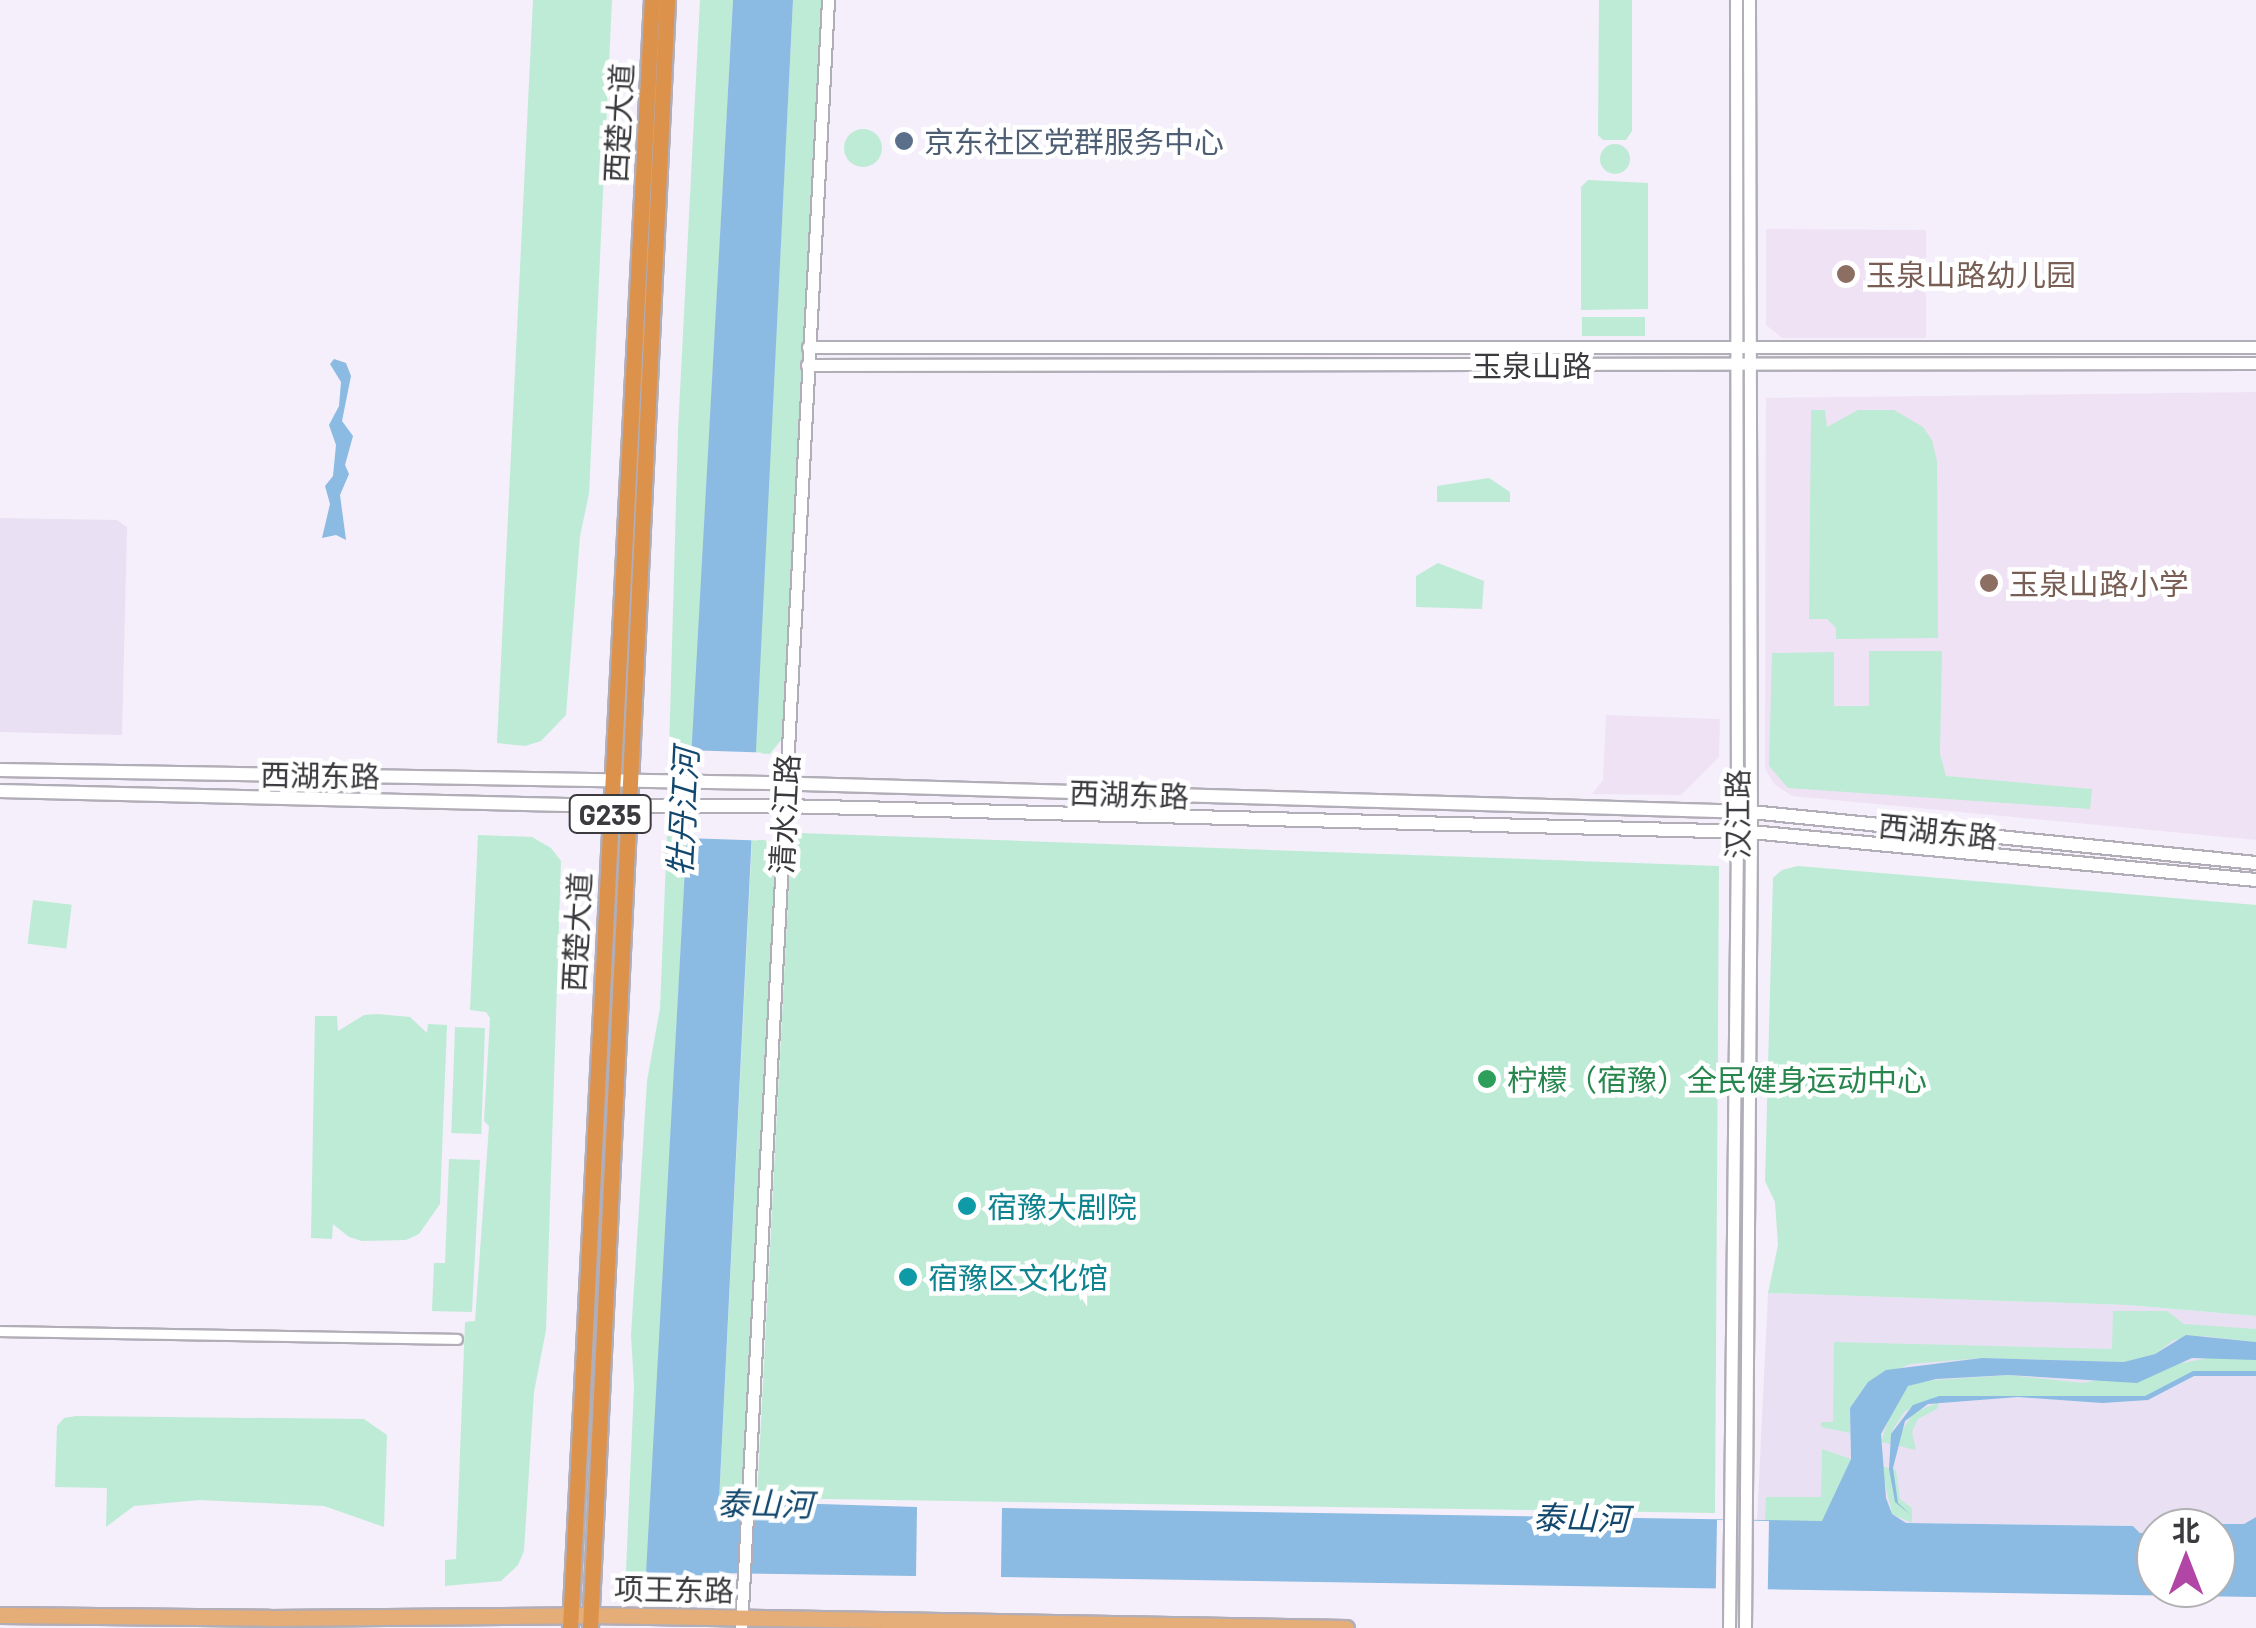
<!DOCTYPE html>
<meta charset="utf-8">
<style>
body{margin:0}
#map{position:relative;width:2256px;height:1628px;overflow:hidden;background:#f4effa;font-family:Barlow,"Noto Sans SC",sans-serif}
div>[style]{position:absolute}
.built>*{inset:0;background:#e9e1f3}
.education>*{inset:0;background:#f0e2f5}
.green>*{inset:0;background:#beebd5;transform-origin:0 0}
.round{border-radius:50%}
.water>*{inset:0;background:#8bbae2}
.pier>*{inset:0;background:#f4effa;transform-origin:0 0}
.roads{filter:drop-shadow(2px 0 #b2aeb8) drop-shadow(-2px 0 #b2aeb8) drop-shadow(0 2px #b2aeb8) drop-shadow(0 -2px #b2aeb8)}
.minor>*{height:9px;margin:-4.5px;padding:0 4.5px;transform-origin:4.5px;border-radius:4.5px;background:#fff}
.tertiary>*{height:11px;margin:-5.5px;padding:0 5.5px;transform-origin:5.5px;border-radius:5.5px;background:#fff}
.secondary>*{height:12px;margin:-6px;padding:0 6px;transform-origin:6px;border-radius:6px;background:#fff}
.primary>*{height:15px;margin:-7.5px;padding:0 7.5px;transform-origin:7.5px;border-radius:7.5px;background:#e5ad77}
.trunk>*{height:15px;margin:-7.5px;padding:0 7.5px;transform-origin:7.5px;border-radius:7.5px;background:#dc924a}
.dots>*{width:28px;height:28px;translate:-50% -50%;box-sizing:border-box;border:5px solid #fff;border-radius:50%}
span{translate:-50% -50%;white-space:nowrap;text-align:center;line-height:1.15;-webkit-text-stroke:9px #fff;paint-order:stroke}
.shield-label span{padding:2px 8px;background:#fff;border:2px solid;border-radius:8px;-webkit-text-stroke-width:0}
.shield-label{font-size:28px;color:#3b3a3e;font-weight:700}
.street-label{font-size:30px;color:#3b3a3e}
.service-label{font-size:30px;color:#4e5e75}
.left{translate:0 -50%;text-align:left}
.education-label{font-size:30px;color:#785e54}
.leisure-label{font-size:30px;color:#27864d}
.culture-label{font-size:30px;color:#0d838f}
.water-label{font-size:32px;color:#12486e;font-style:italic}
.north{position:absolute;left:2136px;top:1508px;width:100px;height:100px;box-sizing:border-box;background:#fff;border:2px solid #b1b0b2;border-radius:50%;rotate:0deg;font-size:28px;font-weight:700;line-height:40px;text-align:center;color:#3b3a3e}
.north::after{content:'';display:block;margin:auto;width:35px;height:45px;background:#b246a6;clip-path:polygon(50% 0,100% 100%,50% 72%,0 100%)}
</style>
<div id="map">
<div class="built">
<div style="clip-path:polygon(0 518px,117px 520px,127px 527px,122px 735px,0 732px)"></div>
<div style="clip-path:polygon(1768px 1293px,2127px 1305px,2256px 1316px,2256px 1517px,2244px 1524px,2220px 1524px,2213px 1516px,2206px 1516px,2197px 1528px,2185px 1524px,2140px 1533px,2133px 1526px,1757px 1521px)"></div>
</div>
<div class="education">
<div style="clip-path:polygon(1766px 229px,1926px 230px,1926px 338px,1782px 338px,1766px 325px)"></div>
<div style="clip-path:polygon(2256px 392px,2256px 840px,1792px 796px,1774px 784px,1765px 768px,1766px 398px)"></div>
<div style="clip-path:polygon(1606px 715px,1720px 719px,1719px 757px,1681px 795px,1592px 794px,1603px 780px)"></div>
</div>
<div class="green">
<div style="clip-path:polygon(533px 0,612px 0,589px 494px,580px 536px,566px 715px,541px 741px,525px 746px,497px 743px)"></div>
<div style="clip-path:polygon(700px 0,733px 0,692px 755px,669px 753px,678px 431px)"></div>
<div style="clip-path:polygon(793px 0,825px 0,785px 735px,770px 754px,755px 753px)"></div>
<div style="clip-path:polygon(1599px 0,1632px 0,1632px 131px,1626px 140px,1603px 140px,1598px 135px)"></div>
<div class="round" style="left:844px;top:129px;width:38px;height:38px"></div>
<div class="round" style="left:1600px;top:144px;width:30px;height:30px"></div>
<div style="clip-path:polygon(1588px 180px,1648px 183px,1648px 309px,1581px 310px,1581px 187px)"></div>
<div style="left:1582px;top:317px;width:63px;height:19px"></div>
<div style="clip-path:polygon(1811px 410px,1825px 410px,1827px 427px,1858px 410px,1894px 410px,1923px 427px,1932px 440px,1937px 461px,1938px 638px,1836px 639px,1836px 628px,1827px 619px,1809px 619px)"></div>
<div style="clip-path:polygon(1489px 478px,1510px 492px,1510px 502px,1437px 502px,1437px 486px)"></div>
<div style="clip-path:polygon(1438px 563px,1484px 581px,1482px 609px,1416px 607px,1416px 576px)"></div>
<div style="clip-path:polygon(1869px 651px,1942px 651px,1940px 754px,1946px 776px,2092px 789px,2090px 809px,1788px 788px,1769px 766px,1772px 653px,1834px 652px,1834px 706px,1869px 706px)"></div>
<div style="clip-path:polygon(799px 833px,1719px 866px,1715px 1513px,757px 1498px,791px 843px)"></div>
<div style="clip-path:polygon(478px 835px,532px 837px,551px 848px,561px 861px,546px 1330px,534px 1392px,524px 1551px,518px 1565px,501px 1581px,445px 1586px,445px 1560px,456px 1559px,465px 1322px,475px 1321px,489px 1126px,484px 1121px,490px 1018px,486px 1012px,470px 1010px)"></div>
<div style="clip-path:polygon(667px 836px,687px 837px,646px 1588px,632px 1584px,626px 1571px,634px 1386px,631px 1335px,647px 1081px,660px 1008px)"></div>
<div style="clip-path:polygon(752px 840px,765px 840px,778px 854px,744px 1502px,719px 1501px)"></div>
<div style="clip-path:polygon(1798px 866px,2256px 905px,2256px 1316px,2127px 1305px,1768px 1293px,1778px 1245px,1775px 1202px,1765px 1181px,1773px 878px,1782px 870px)"></div>
<div style="left:33px;top:900px;width:39px;height:44px;rotate:7deg"></div>
<div style="clip-path:polygon(377px 1014px,410px 1017px,427px 1033px,428px 1024px,447px 1025px,440px 1204px,419px 1234px,406px 1240px,362px 1241px,349px 1237px,333px 1224px,332px 1239px,311px 1238px,315px 1016px,337px 1016px,338px 1031px,364px 1015px)"></div>
<div style="left:455px;top:1027px;width:30px;height:106px;rotate:2deg"></div>
<div style="clip-path:polygon(449px 1159px,480px 1160px,472px 1312px,432px 1311px,434px 1263px,445px 1263px)"></div>
<div style="clip-path:polygon(2113px 1311px,2167px 1311px,2184px 1324px,2256px 1329px,2256px 1342px,2203px 1336px,2174px 1340px,2155px 1354px,2124px 1362px,1982px 1358px,1910px 1364px,1868px 1382px,1850px 1408px,1850px 1433px,1821px 1427px,1821px 1422px,1833px 1422px,1834px 1342px,2112px 1349px)"></div>
<div style="clip-path:polygon(2218px 1356px,2256px 1360px,2256px 1371px,2193px 1371px,2145px 1396px,1939px 1396px,1905px 1411px,1893px 1429px,1890px 1444px,1881px 1442px,1893px 1407px,1908px 1386px,1920px 1381px,2009px 1375px,2083px 1383px)"></div>
<div style="clip-path:polygon(1939px 1402px,1937px 1409px,1918px 1419px,1912px 1432px,1916px 1450px,1899px 1446px,1900px 1434px,1913px 1413px)"></div>
<div style="clip-path:polygon(76px 1416px,364px 1419px,387px 1435px,384px 1527px,324px 1506px,200px 1500px,134px 1506px,106px 1527px,107px 1488px,55px 1487px,57px 1426px,64px 1418px)"></div>
<div style="clip-path:polygon(1822px 1449px,1851px 1459px,1823px 1521px,1765px 1521px,1766px 1497px,1821px 1497px)"></div>
<div style="clip-path:polygon(1881px 1466px,1896px 1470px,1900px 1499px,1912px 1508px,1912px 1523px,1892px 1514px)"></div>
</div>
<div class="water">
<div style="clip-path:polygon(733px 0,793px 0,719px 1501px,917px 1507px,916px 1576px,709px 1573px,706px 1628px,643px 1628px)"></div>
<div style="clip-path:polygon(334px 359px,346px 363px,351px 376px,342px 421px,353px 436px,345px 465px,349px 474px,340px 495px,346px 540px,336px 535px,322px 538px,330px 504px,325px 486px,333px 476px,336px 445px,329px 425px,339px 406px,341px 382px,330px 364px)"></div>
<div style="clip-path:polygon(2186px 1335px,2256px 1342px,2256px 1360px,2192px 1358px,2137px 1383px,2008px 1375px,1936px 1379px,1908px 1386px,1881px 1434px,1886px 1498px,1892px 1514px,1906px 1523px,2133px 1526px,2140px 1533px,2156px 1532px,2156px 1588px,2216px 1588px,2216px 1528px,2197px 1528px,2206px 1516px,2213px 1516px,2220px 1524px,2244px 1524px,2256px 1517px,2256px 1597px,1001px 1577px,1002px 1508px,1822px 1521px,1851px 1459px,1850px 1408px,1868px 1382px,1886px 1370px,1982px 1358px,2124px 1362px,2155px 1354px)"></div>
<div style="clip-path:polygon(2193px 1371px,2256px 1371px,2256px 1376px,2194px 1376px,2148px 1400px,2102px 1403px,2018px 1397px,1928px 1404px,1905px 1421px,1893px 1468px,1898px 1503px,1912px 1516px,1895px 1502px,1889px 1469px,1891px 1434px,1913px 1405px,1939px 1396px,2145px 1396px)"></div>
</div>
<div class="pier">
<div style="left:687px;top:750px;width:74px;height:88px;rotate:2deg"></div>
<div style="left:1717px;top:1520px;width:52px;height:72px;rotate:1deg"></div>
<div style="left:641px;top:1587px;width:72px;height:41px;rotate:1deg"></div>
</div>
<div class="roads">
<div class="minor">
<div style="left:0;top:1331px;width:457px;rotate:1deg"></div>
</div>
<div class="tertiary">
<div style="left:808px;top:347px;width:1448px"></div>
<div style="left:807px;top:365px;width:1449px;rotate:-0.08deg"></div>
<div style="left:741px;top:1628px;width:1630px;rotate:-86.94deg"></div>
<div style="left:1729px;top:1628px;width:796px;rotate:-89.42deg"></div>
<div style="left:1737px;top:832px;width:832px;rotate:-90.07deg"></div>
<div style="left:1745px;top:1628px;width:796px;rotate:-89.57deg"></div>
<div style="left:1751px;top:832px;width:832px;rotate:-90.14deg"></div>
</div>
<div class="secondary">
<div style="left:0;top:770px;width:768px;rotate:0.97deg"></div>
<div style="left:768px;top:783px;width:983px;rotate:1.69deg"></div>
<div style="left:1751px;top:812px;width:508px;rotate:5.77deg"></div>
<div style="left:0;top:791px;width:610px;rotate:1.41deg"></div>
<div style="left:610px;top:806px;width:174px"></div>
<div style="left:784px;top:806px;width:967px;rotate:1.54deg"></div>
<div style="left:1751px;top:832px;width:507px;rotate:5.43deg"></div>
</div>
<div class="primary">
<div style="left:0;top:1615px;width:269px;rotate:0.6deg"></div>
<div style="left:269px;top:1618px;width:321px;rotate:-0.5deg"></div>
<div style="left:590px;top:1615px;width:756px;rotate:0.99deg"></div>
</div>
<div class="trunk">
<div style="left:570px;top:1628px;width:1630px;rotate:-87.12deg"></div>
<div style="left:590px;top:1628px;width:1630px;rotate:-87.29deg"></div>
</div>
</div>
<div class="dots">
<div style="left:904px;top:141px;background:#5c6f8a"></div>
<div style="left:1846px;top:274px;background:#8d6e63"></div>
<div style="left:1989px;top:583px;background:#8d6e63"></div>
<div style="left:1487px;top:1079px;background:#2e9e5b"></div>
<div style="left:967px;top:1206px;background:#0f9aa8"></div>
<div style="left:908px;top:1277px;background:#0f9aa8"></div>
</div>
<div class="shield-label">
<span style="left:610px;top:814px">G235</span>
</div>
<div class="street-label">
<span style="left:618px;top:123px;rotate:-87deg">西楚大道</span>
<span style="left:1532px;top:365px">玉泉山路</span>
<span style="left:320px;top:775px;rotate:1deg">西湖东路</span>
<span style="left:1129px;top:794px;rotate:2deg">西湖东路</span>
<span style="left:784px;top:814px;rotate:-87deg">清水江路</span>
<span style="left:1737px;top:814px;rotate:-90deg">汉江路</span>
<span style="left:1938px;top:831px;rotate:6deg">西湖东路</span>
<span style="left:576px;top:932px;rotate:-87deg">西楚大道</span>
<span style="left:674px;top:1589px;rotate:1deg">项王东路</span>
</div>
<div class="service-label">
<span class="left" style="left:924px;top:141px">京东社区党群服务中心</span>
</div>
<div class="education-label">
<span class="left" style="left:1866px;top:274px">玉泉山路幼儿园</span>
<span class="left" style="left:2009px;top:583px">玉泉山路小学</span>
</div>
<div class="leisure-label">
<span class="left" style="left:1507px;top:1079px">柠檬（宿豫）全民健身运动中心</span>
</div>
<div class="culture-label">
<span class="left" style="left:987px;top:1206px">宿豫大剧院</span>
<span class="left" style="left:928px;top:1277px">宿豫区文化馆</span>
</div>
<div class="water-label">
<span style="left:682px;top:812px;rotate:-87deg">牡丹江河</span>
<span style="left:765px;top:1503px;rotate:1deg">泰山河</span>
<span style="left:1581px;top:1517px;rotate:1deg">泰山河</span>
</div>
<div class="north">北</div>
</div>
